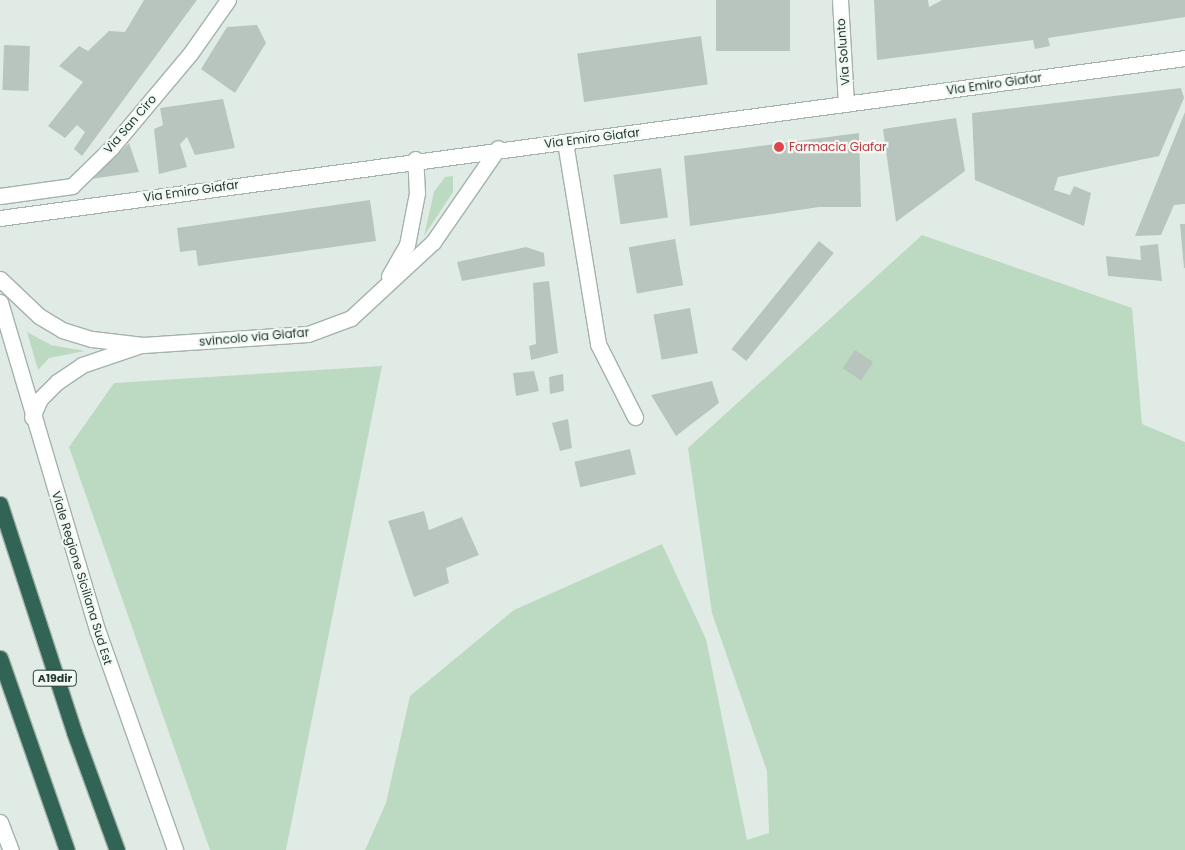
<!DOCTYPE html>
<style>
body{margin:0}
#map{position:relative;width:1185px;height:850px;overflow:hidden;background:#e1ebe6;font-family:Poppins,sans-serif}
div>[style]{position:absolute}
.green>*{inset:0;background:#bcdac1}
.building>*{inset:0;background:#b7c5be;transform-origin:0 0}
.roads{filter:drop-shadow(1px 0 #a4b2ac) drop-shadow(-1px 0 #a4b2ac) drop-shadow(0 1px #a4b2ac) drop-shadow(0 -1px #a4b2ac)}
.street>*{height:15px;margin:-7.5px;padding:0 7.5px;transform-origin:7.5px;border-radius:7.5px;background:#fff}
.secondary>*{height:15px;margin:-7.5px;padding:0 7.5px;transform-origin:7.5px;border-radius:7.5px;background:#fff}
.highway>*{height:15px;margin:-7.5px;padding:0 7.5px;transform-origin:7.5px;border-radius:7.5px;background:#316454}
.dots>*{width:14px;height:14px;translate:-50% -50%;box-sizing:border-box;border:2px solid #f2f8f4;border-radius:50%}
span{translate:-50% -50%;white-space:nowrap;text-align:center;line-height:1.15;-webkit-text-stroke:4.5px #f2f8f4;paint-order:stroke}
.shield-label span{padding:1px 4px;background:#f2f8f4;border:1px solid;border-radius:4px;-webkit-text-stroke-width:0}
.shield-label{font-size:11px;color:#233a32;font-weight:700}
.street-label{font-size:12px;color:#233a32}
.health-label{font-size:12px;color:#be3a42}
.left{translate:0 -50%;text-align:left}
</style>
<div id="map">
<div class="green">
<div style="clip-path:polygon(453px 176px,453px 192px,424px 236px,434px 192px,445px 177px)"></div>
<div style="clip-path:polygon(922px 235px,1132px 308px,1142px 424px,1185px 442px,1185px 850px,365px 850px,386px 803px,410px 696px,514px 610px,662px 544px,706px 639px,747px 840px,769px 833px,767px 771px,712px 613px,688px 448px)"></div>
<div style="clip-path:polygon(27px 332px,51px 345px,85px 351px,49px 358px,38px 370px)"></div>
<div style="clip-path:polygon(382px 366px,286px 850px,210px 850px,69px 447px,114px 383px)"></div>
</div>
<div class="building">
<div style="clip-path:polygon(144px 0,197px 0,82px 156px,74px 149px,85px 132px,77px 125px,65px 138px,48px 126px,83px 82px,59px 66px,79px 46px,88px 51px,109px 31px,125px 32px)"></div>
<div style="left:716px;top:0;width:74px;height:51px"></div>
<div style="clip-path:polygon(874px 0,928px 0,929px 7px,942px 0,1185px 0,1185px 17px,1048px 38px,1050px 46px,1035px 49px,1033px 40px,877px 60px)"></div>
<div style="clip-path:polygon(257px 25px,266px 43px,235px 93px,201px 69px,227px 27px)"></div>
<div style="left:701px;top:36px;width:49px;height:125px;rotate:82deg"></div>
<div style="left:4px;top:45px;width:26px;height:45px;rotate:2deg"></div>
<div style="clip-path:polygon(1181px 88px,1184px 98px,1159px 156px,1058px 177px,1054px 190px,1070px 195px,1074px 186px,1091px 193px,1084px 226px,975px 180px,972px 113px)"></div>
<div style="clip-path:polygon(223px 99px,235px 148px,195px 155px,187px 137px,180px 144px,187px 167px,159px 174px,154px 129px,163px 125px,160px 108px)"></div>
<div style="clip-path:polygon(1185px 112px,1185px 204px,1174px 205px,1161px 235px,1135px 236px)"></div>
<div style="clip-path:polygon(956px 118px,965px 171px,896px 222px,883px 129px)"></div>
<div style="clip-path:polygon(859px 133px,861px 207px,819px 207px,690px 226px,684px 156px)"></div>
<div style="clip-path:polygon(129px 143px,139px 172px,91px 179px,122px 150px)"></div>
<div style="left:661px;top:168px;width:50px;height:48px;rotate:82deg"></div>
<div style="clip-path:polygon(370px 200px,376px 241px,198px 266px,196px 250px,180px 252px,177px 228px)"></div>
<div style="clip-path:polygon(1180px 224px,1185px 224px,1185px 268px,1184px 268px)"></div>
<div style="left:675px;top:239px;width:47px;height:47px;rotate:80deg"></div>
<div style="left:819px;top:241px;width:19px;height:139px;rotate:39deg"></div>
<div style="clip-path:polygon(1158px 244px,1162px 281px,1108px 276px,1106px 256px,1141px 260px,1140px 246px)"></div>
<div style="clip-path:polygon(526px 247px,544px 253px,545px 266px,462px 281px,457px 262px)"></div>
<div style="clip-path:polygon(549px 281px,558px 353px,531px 360px,529px 346px,536px 344px,533px 283px)"></div>
<div style="left:690px;top:308px;width:46px;height:37px;rotate:80deg"></div>
<div style="left:855px;top:350px;width:22px;height:22px;rotate:34deg"></div>
<div style="clip-path:polygon(534px 371px,539px 391px,516px 396px,513px 373px)"></div>
<div style="clip-path:polygon(563px 374px,564px 391px,550px 394px,549px 377px)"></div>
<div style="clip-path:polygon(712px 381px,719px 403px,676px 436px,651px 395px)"></div>
<div style="clip-path:polygon(568px 419px,572px 448px,560px 451px,552px 423px)"></div>
<div style="left:630px;top:449px;width:26px;height:57px;rotate:77deg"></div>
<div style="clip-path:polygon(424px 511px,429px 530px,462px 517px,479px 555px,446px 568px,449px 583px,414px 597px,388px 521px)"></div>
</div>
<div class="roads">
<div class="street">
<div style="left:840px;top:0;width:104px;rotate:86.7deg"></div>
<div style="left:565px;top:142px;width:205px;rotate:80.7deg"></div>
<div style="left:598px;top:344px;width:82px;rotate:63.1deg"></div>
<div style="left:0;top:196px;width:73px;rotate:-7.9deg"></div>
<div style="left:72px;top:186px;width:54px;rotate:-44.3deg"></div>
<div style="left:111px;top:148px;width:123px;rotate:-50deg"></div>
<div style="left:190px;top:54px;width:66px;rotate:-54.9deg"></div>
</div>
<div class="secondary">
<div style="left:0;top:218px;width:1196px;rotate:-7.69deg"></div>
<div style="left:389px;top:276px;width:36px;rotate:-60deg"></div>
<div style="left:407px;top:245px;width:53px;rotate:-79.1deg"></div>
<div style="left:417px;top:193px;width:34px;rotate:-93deg"></div>
<div style="left:0;top:279px;width:54px;rotate:43.5deg"></div>
<div style="left:39px;top:316px;width:27px;rotate:31deg"></div>
<div style="left:62px;top:330px;width:31px;rotate:17deg"></div>
<div style="left:92px;top:339px;width:51px;rotate:6.7deg"></div>
<div style="left:143px;top:345px;width:165px;rotate:-3.8deg"></div>
<div style="left:308px;top:334px;width:46px;rotate:-20.4deg"></div>
<div style="left:351px;top:318px;width:112px;rotate:-42.8deg"></div>
<div style="left:433px;top:242px;width:114px;rotate:-55.3deg"></div>
<div style="left:0;top:302px;width:344px;rotate:73.5deg"></div>
<div style="left:98px;top:632px;width:231px;rotate:70.5deg"></div>
<div style="left:32px;top:417px;width:20px;rotate:-66deg"></div>
<div style="left:40px;top:399px;width:24px;rotate:-45deg"></div>
<div style="left:57px;top:382px;width:30px;rotate:-34deg"></div>
<div style="left:82px;top:365px;width:59px;rotate:-18.7deg"></div>
<div style="left:0;top:822px;width:30px;rotate:69deg"></div>
</div>
<div class="highway">
<div style="left:0;top:504px;width:240px;rotate:72deg"></div>
<div style="left:74px;top:732px;width:126px;rotate:70deg"></div>
<div style="left:0;top:658px;width:203px;rotate:70.8deg"></div>
</div>
</div>
<div class="dots">
<div style="left:779px;top:147px;background:#e0444e"></div>
</div>
<div class="shield-label">
<span style="left:55px;top:678px">A19dir</span>
</div>
<div class="street-label">
<span style="left:843px;top:52px;rotate:-94deg">Via Solunto</span>
<span style="left:994px;top:84px;rotate:-8deg">Via Emiro Giafar</span>
<span style="left:130px;top:124px;rotate:-49deg">Via San Ciro</span>
<span style="left:592px;top:138px;rotate:-7deg">Via Emiro Giafar</span>
<span style="left:191px;top:191px;rotate:-8deg">Via Emiro Giafar</span>
<span style="left:254px;top:337px;rotate:-5deg">svincolo via Giafar</span>
<span style="left:82px;top:578px;rotate:73deg">Viale Regione Siciliana Sud Est</span>
</div>
<div class="health-label">
<span class="left" style="left:789px;top:147px">Farmacia Giafar</span>
</div>
</div>
